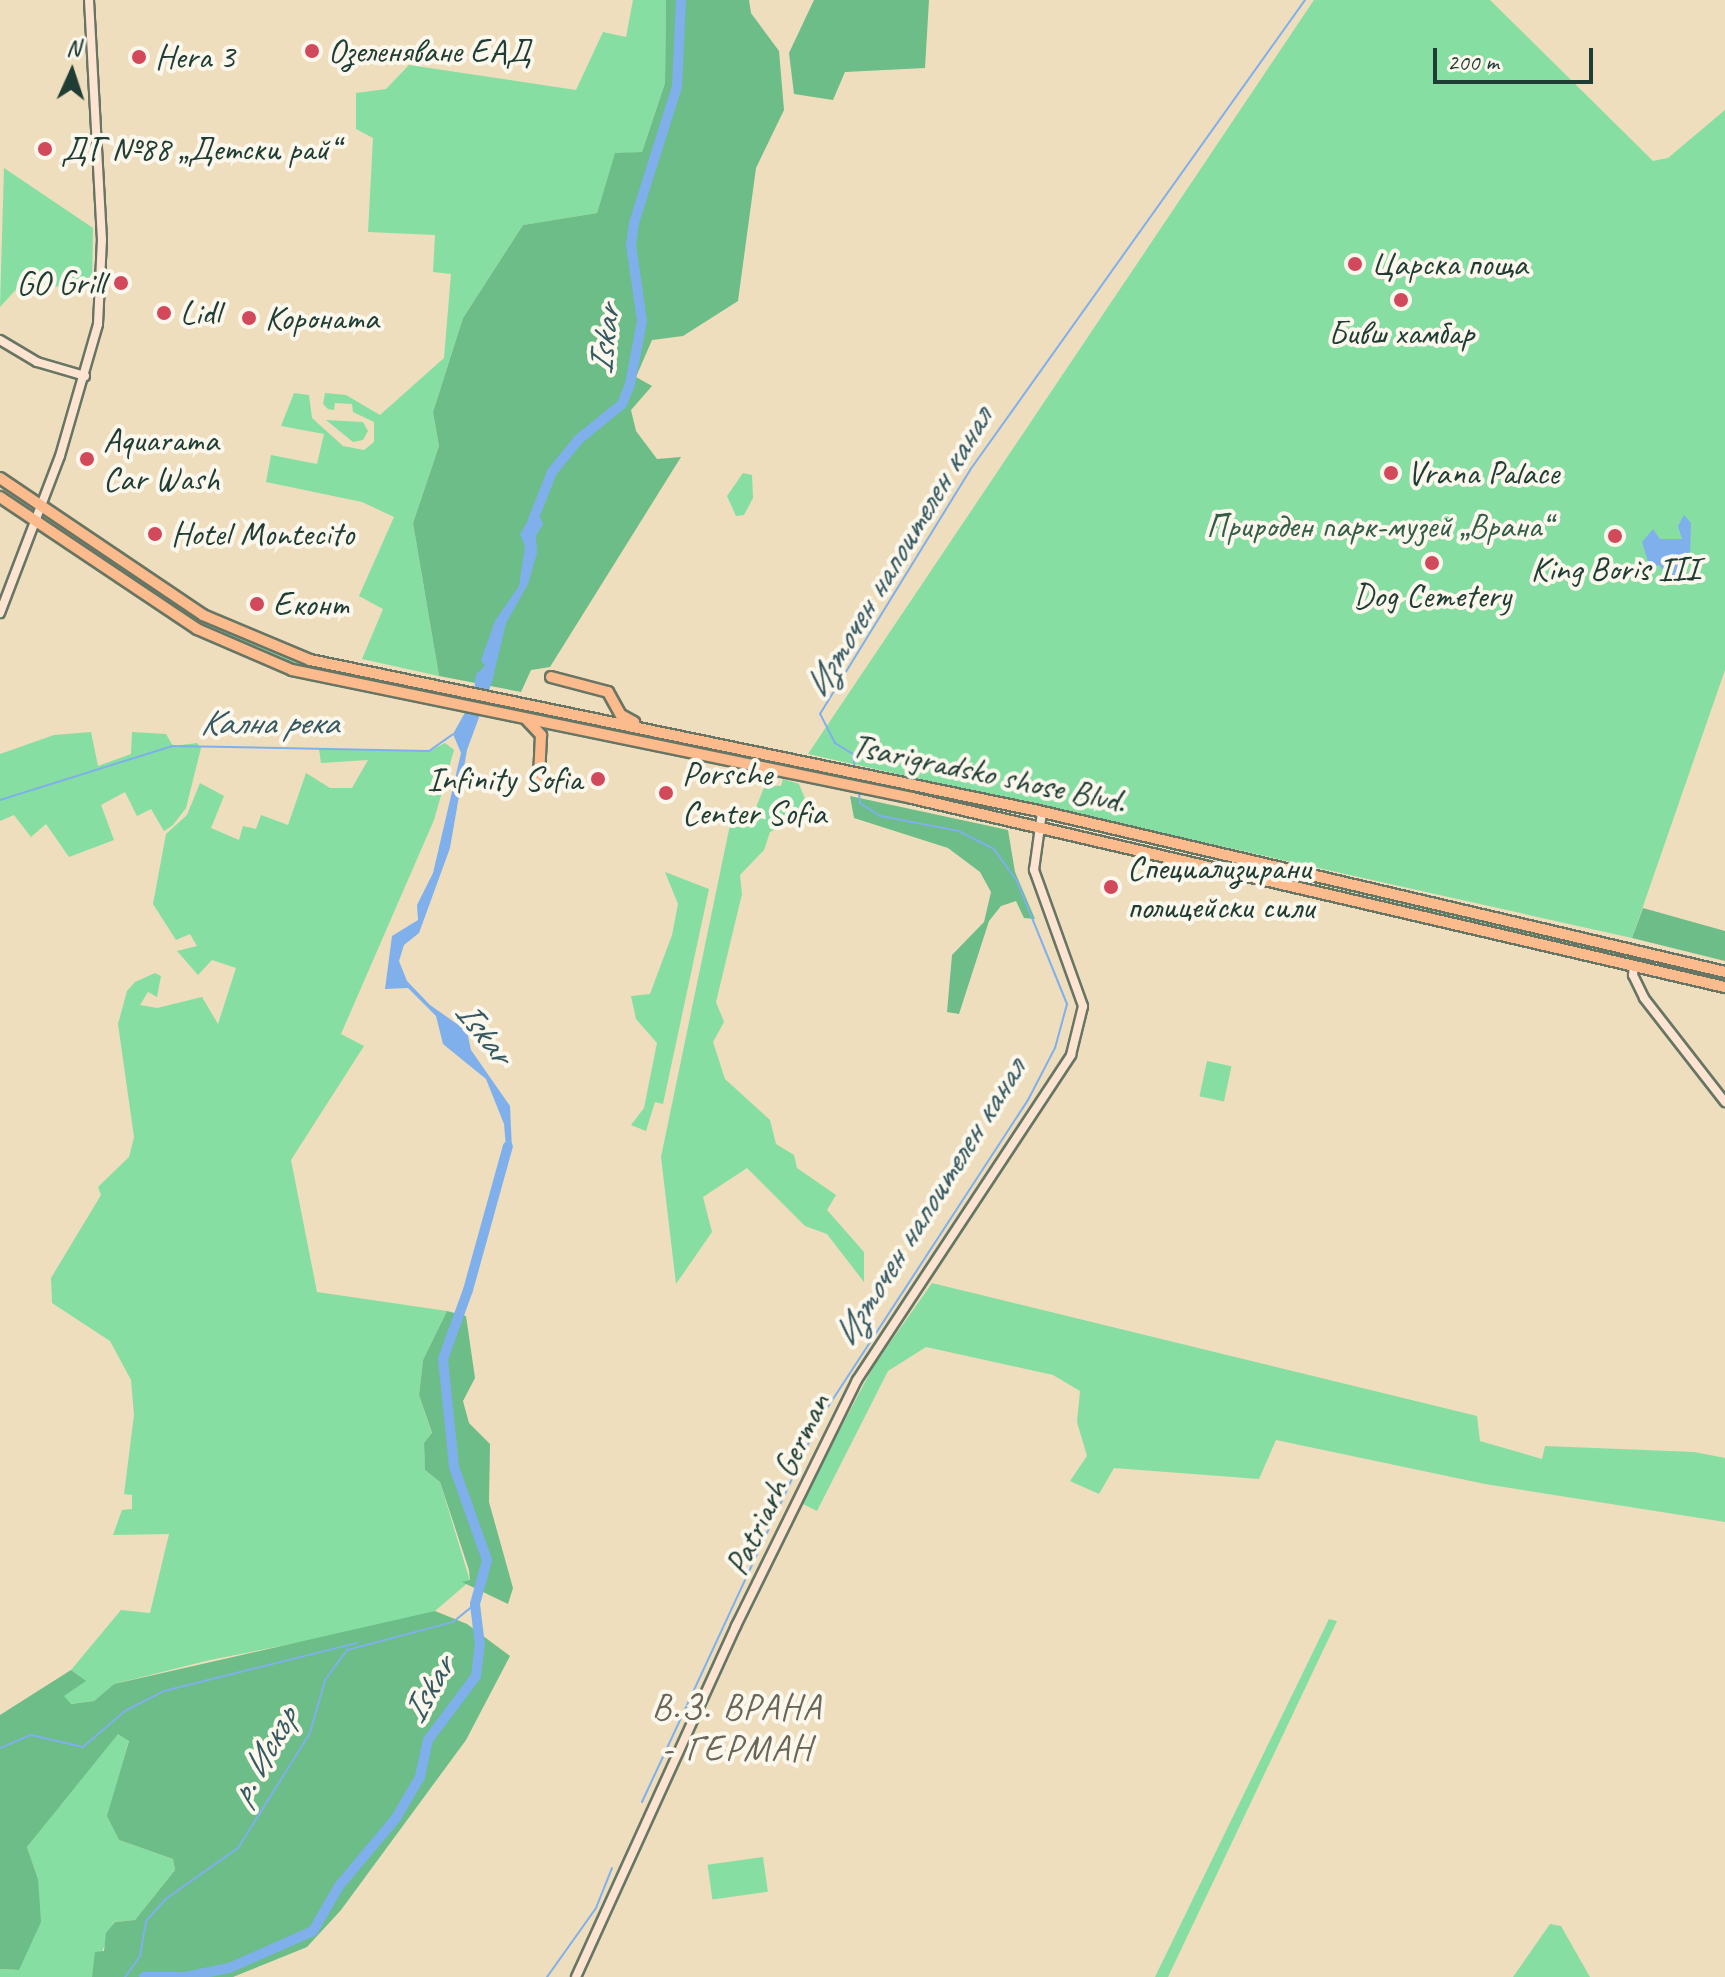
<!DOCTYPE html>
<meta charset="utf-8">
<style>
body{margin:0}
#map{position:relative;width:1725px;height:1977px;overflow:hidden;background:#eedebd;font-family:Caveat,sans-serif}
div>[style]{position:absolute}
.green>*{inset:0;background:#86dea2;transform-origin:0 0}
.forest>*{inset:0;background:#6cbd88}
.water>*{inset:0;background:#7fb0eb}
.stream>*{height:2px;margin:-1px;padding:0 1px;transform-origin:1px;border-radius:1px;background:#7fb0eb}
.river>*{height:10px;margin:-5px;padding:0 5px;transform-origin:5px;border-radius:5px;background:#7fb0eb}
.roads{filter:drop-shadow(2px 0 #677564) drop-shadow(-2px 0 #677564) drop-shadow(0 2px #677564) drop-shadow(0 -2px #677564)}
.secondary>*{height:8px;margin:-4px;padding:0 4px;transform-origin:4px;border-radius:4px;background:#fde4d1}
.highway>*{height:10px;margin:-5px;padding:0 5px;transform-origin:5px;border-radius:5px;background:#fbbb8c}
.dots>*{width:22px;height:22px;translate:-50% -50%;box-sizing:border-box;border:4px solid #fbf7ec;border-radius:50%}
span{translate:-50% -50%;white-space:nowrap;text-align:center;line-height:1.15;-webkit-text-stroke:8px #fbf7ec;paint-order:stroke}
.poi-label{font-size:34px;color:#1f3d34}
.left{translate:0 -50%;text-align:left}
.right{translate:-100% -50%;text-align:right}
.park-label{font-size:34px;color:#345d4a}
.street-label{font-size:34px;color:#1f3d34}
.water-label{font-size:36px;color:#375a62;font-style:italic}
.neighbourhood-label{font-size:36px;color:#696557;letter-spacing:2px}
.north{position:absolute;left:32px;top:32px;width:80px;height:80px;-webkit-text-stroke:6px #fbf7ec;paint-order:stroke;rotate:3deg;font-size:22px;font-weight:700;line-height:32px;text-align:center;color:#1f3d34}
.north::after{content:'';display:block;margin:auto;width:28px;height:36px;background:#1f3d34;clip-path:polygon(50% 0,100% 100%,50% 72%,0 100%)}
.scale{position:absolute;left:1433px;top:48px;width:160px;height:36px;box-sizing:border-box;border:4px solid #1f3d34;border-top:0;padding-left:10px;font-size:24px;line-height:28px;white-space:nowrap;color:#1f3d34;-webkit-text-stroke:6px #fbf7ec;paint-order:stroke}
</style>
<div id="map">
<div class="green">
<div style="clip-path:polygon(633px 0,666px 0,665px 83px,642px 152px,615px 154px,597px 213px,523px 225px,463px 318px,433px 412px,439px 446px,413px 523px,439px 676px,362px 659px,383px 609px,359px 596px,394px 517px,362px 502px,266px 482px,271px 455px,317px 464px,324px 434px,281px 426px,294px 393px,309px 395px,312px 418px,343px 446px,364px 450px,374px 442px,374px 422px,353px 412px,352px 404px,335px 403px,334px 410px,328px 409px,323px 404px,325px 393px,346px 395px,380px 415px,444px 358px,451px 274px,433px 272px,435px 235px,368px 232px,373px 138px,356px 129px,356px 93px,386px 89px,409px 65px,576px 90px,603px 32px,626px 37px)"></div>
<div style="clip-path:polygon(1314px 0,1490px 0,1653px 161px,1668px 158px,1725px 110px,1725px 670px,1632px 938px,808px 754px)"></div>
<div style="clip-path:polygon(4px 168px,93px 228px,92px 290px,22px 283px,0 307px)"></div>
<div style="clip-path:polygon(326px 420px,363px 422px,368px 431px,363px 440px,353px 442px)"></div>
<div style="clip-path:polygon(743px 473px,752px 475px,753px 498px,744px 515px,736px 516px,727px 496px)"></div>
<div style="clip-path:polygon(47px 521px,218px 629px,289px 659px,387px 682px,386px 686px,289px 664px,218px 634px)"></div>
<div style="clip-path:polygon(561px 717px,814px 768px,1031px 814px,560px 721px)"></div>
<div style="clip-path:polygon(91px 732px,98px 766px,131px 754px,132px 732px,166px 734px,173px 746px,197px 743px,201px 748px,186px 808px,173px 825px,164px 831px,151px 809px,137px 816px,125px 792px,101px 805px,114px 840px,69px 857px,46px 824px,31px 837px,14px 815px,0 821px,0 754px,54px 735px)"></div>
<div style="clip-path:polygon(445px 743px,454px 750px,434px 820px,341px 1034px,364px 1046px,291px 1160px,317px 1292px,447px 1311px,423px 1360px,419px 1395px,432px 1434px,424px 1443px,425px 1470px,440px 1482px,470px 1581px,435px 1611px,412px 1620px,210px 1660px,114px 1684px,94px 1701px,70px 1704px,63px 1696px,85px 1681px,71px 1670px,121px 1610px,150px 1613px,169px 1534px,113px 1535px,122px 1510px,132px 1509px,132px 1495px,124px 1494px,134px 1415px,131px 1380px,110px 1341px,52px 1303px,51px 1278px,101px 1195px,98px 1187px,129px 1157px,134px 1137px,118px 1024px,127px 991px,135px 982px,155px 973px,161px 976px,157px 997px,148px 992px,140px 1005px,157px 1008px,202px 997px,218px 1024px,236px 968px,212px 960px,198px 975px,177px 951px,197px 946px,190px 934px,176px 940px,153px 904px,166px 834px,187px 815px,200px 783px,224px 796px,211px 828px,239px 840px,243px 826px,256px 829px,261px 815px,288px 825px,306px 773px,330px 788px,352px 788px,368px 760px,321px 763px,319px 749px,429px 751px)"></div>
<div style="clip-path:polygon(783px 779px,799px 784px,810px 811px,770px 832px,764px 850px,740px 875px,742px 894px,716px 1002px,724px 1022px,713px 1042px,725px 1079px,770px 1120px,776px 1144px,794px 1155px,797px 1168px,836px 1195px,827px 1210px,864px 1252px,864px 1282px,827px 1234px,805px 1226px,747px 1168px,703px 1197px,712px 1232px,676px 1284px,661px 1157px,731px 820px,749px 825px,765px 785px,781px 786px)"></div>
<div style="clip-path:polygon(1068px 824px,1153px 841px,1631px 954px,1625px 958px)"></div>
<div style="clip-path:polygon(665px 872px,709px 889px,663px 1104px,655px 1102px,646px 1131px,631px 1125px,644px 1108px,657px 1043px,636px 1019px,631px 996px,650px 994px,672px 935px,678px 904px)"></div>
<div style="left:1207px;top:1061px;width:25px;height:36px;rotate:12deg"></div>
<div style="clip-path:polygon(932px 1283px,1477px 1416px,1480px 1441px,1542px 1459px,1545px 1446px,1694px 1452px,1725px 1458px,1725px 1522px,1485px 1484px,1276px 1440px,1259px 1479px,1114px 1468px,1099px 1494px,1070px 1481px,1087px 1456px,1077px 1422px,1080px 1391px,1053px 1375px,926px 1347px,888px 1371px,817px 1511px,801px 1503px,873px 1367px)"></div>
<div style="clip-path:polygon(1329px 1619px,1337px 1621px,1168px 1977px,1155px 1977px)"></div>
<div style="clip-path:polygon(118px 1733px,129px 1740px,108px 1816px,119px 1840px,173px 1859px,175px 1870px,135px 1920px,114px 1922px,92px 1977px,0 1977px,0 1969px,19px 1970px,38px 1879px,27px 1847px)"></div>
<div style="left:763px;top:1857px;width:35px;height:56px;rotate:82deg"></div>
<div style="clip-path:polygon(1550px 1924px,1561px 1926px,1590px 1977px,1513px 1977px)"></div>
</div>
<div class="forest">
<div style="clip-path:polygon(666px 0,749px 0,751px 13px,779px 51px,784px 110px,756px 168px,738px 301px,683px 336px,652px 340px,636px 377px,652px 386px,631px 410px,636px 431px,657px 459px,681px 457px,550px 667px,531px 670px,521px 692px,439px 676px,413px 523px,439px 446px,433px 412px,463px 318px,523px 225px,597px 213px,615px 153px,642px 152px,665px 83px)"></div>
<div style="clip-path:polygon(814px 0,929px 0,925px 68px,845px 72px,833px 100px,794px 94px,789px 53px)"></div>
<div style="clip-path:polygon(850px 796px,1008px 830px,1015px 872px,1035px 919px,1024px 918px,1016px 901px,1001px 906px,989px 921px,959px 1014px,947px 1012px,952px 955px,984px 922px,991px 892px,980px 872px,948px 848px,854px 818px)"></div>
<div style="clip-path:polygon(1643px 908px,1725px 931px,1725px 961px,1632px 938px)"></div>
<div style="clip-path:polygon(447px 1311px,466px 1316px,475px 1378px,463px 1401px,469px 1423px,490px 1444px,489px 1502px,513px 1588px,508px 1604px,462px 1582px,470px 1580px,469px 1570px,440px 1482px,425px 1470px,424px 1443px,432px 1433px,419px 1395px,423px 1360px)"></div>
<div style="clip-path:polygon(435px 1611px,467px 1624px,510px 1656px,466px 1740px,341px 1910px,307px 1947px,233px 1977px,92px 1977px,95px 1952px,104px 1951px,106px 1933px,115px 1922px,135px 1920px,175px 1870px,173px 1859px,119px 1840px,107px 1816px,129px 1741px,118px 1734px,27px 1847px,38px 1879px,41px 1922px,19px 1970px,0 1969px,0 1715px,71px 1670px,86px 1681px,64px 1696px,71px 1704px,94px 1701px,114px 1684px)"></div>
</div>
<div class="water">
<div style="clip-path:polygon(536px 507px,543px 524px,536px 536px,537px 553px,528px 584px,506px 623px,492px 682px,467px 750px,450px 848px,419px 933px,404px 945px,399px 961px,407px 981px,430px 1005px,467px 1031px,471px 1050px,510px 1106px,512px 1149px,507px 1159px,504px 1124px,486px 1079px,443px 1044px,436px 1016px,408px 988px,385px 989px,392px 936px,418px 920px,417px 905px,433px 873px,461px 753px,453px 734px,473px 698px,476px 674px,485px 666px,481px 660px,495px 621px,519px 586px,525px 546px,520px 534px)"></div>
<div style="clip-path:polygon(1684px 515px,1691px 523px,1690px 556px,1672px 581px,1659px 565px,1650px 568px,1642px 542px,1653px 529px,1660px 539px,1682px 539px,1678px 526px)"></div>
</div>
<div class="stream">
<div style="left:855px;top:770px;width:16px;rotate:-97deg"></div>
<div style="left:853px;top:754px;width:21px;rotate:-149deg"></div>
<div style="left:835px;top:743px;width:33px;rotate:-117deg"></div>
<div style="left:820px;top:714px;width:286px;rotate:-58.4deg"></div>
<div style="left:970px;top:470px;width:577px;rotate:-54.52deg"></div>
<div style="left:0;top:800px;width:180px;rotate:-17.4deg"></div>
<div style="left:172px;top:746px;width:257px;rotate:1.1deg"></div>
<div style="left:429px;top:751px;width:29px;rotate:-35deg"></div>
<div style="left:0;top:1748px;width:34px;rotate:-23deg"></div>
<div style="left:31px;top:1735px;width:53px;rotate:13deg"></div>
<div style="left:83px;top:1747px;width:55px;rotate:-40.6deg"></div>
<div style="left:125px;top:1711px;width:44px;rotate:-27.1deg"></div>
<div style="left:164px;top:1691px;width:199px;rotate:-14deg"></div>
<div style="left:642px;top:1802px;width:422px;rotate:-65.1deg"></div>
<div style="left:820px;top:1419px;width:381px;rotate:-56.9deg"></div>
<div style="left:1028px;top:1100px;width:59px;rotate:-62.6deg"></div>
<div style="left:1055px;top:1048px;width:46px;rotate:-74.7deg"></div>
<div style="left:1067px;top:1004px;width:133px;rotate:-112.1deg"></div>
<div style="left:1017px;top:881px;width:39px;rotate:-126deg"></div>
<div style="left:994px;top:849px;width:39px;rotate:-153deg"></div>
<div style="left:959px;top:831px;width:80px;rotate:-169.2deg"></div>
<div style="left:880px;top:816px;width:24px;rotate:-147deg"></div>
<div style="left:860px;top:803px;width:11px;rotate:-95deg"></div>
<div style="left:125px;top:1977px;width:26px;rotate:-54deg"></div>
<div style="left:140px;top:1956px;width:36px;rotate:-80deg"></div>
<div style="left:146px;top:1921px;width:31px;rotate:-48deg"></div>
<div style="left:167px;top:1898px;width:87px;rotate:-35.2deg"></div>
<div style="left:238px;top:1848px;width:136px;rotate:-57.9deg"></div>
<div style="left:310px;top:1733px;width:55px;rotate:-74.2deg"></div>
<div style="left:325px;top:1680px;width:37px;rotate:-54deg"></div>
<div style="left:347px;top:1650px;width:110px;rotate:-14.8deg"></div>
<div style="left:453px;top:1622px;width:28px;rotate:-39deg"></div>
<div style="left:146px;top:1977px;width:1px;rotate:-90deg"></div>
<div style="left:547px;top:1977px;width:85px;rotate:-54.6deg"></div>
<div style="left:596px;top:1908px;width:43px;rotate:-68.2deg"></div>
</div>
<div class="river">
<div style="left:533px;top:520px;width:52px;rotate:-68.4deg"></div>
<div style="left:552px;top:472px;width:43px;rotate:-50.7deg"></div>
<div style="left:579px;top:439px;width:55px;rotate:-39.1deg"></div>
<div style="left:622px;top:404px;width:22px;rotate:-68deg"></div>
<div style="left:630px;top:384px;width:64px;rotate:-79.2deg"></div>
<div style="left:642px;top:321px;width:77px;rotate:-98.2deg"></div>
<div style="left:631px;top:245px;width:22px;rotate:-82deg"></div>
<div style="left:634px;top:223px;width:143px;rotate:-72.5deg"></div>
<div style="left:677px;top:87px;width:87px;rotate:-87.4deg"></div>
<div style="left:144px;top:1977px;width:41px"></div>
<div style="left:185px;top:1977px;width:45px;rotate:-11.6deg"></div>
<div style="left:229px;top:1968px;width:92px;rotate:-23.8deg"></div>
<div style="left:313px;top:1931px;width:52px;rotate:-60deg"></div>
<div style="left:339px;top:1886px;width:89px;rotate:-50deg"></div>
<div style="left:396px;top:1818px;width:48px;rotate:-59.7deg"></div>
<div style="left:420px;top:1777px;width:38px;rotate:-78deg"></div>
<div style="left:428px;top:1740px;width:80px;rotate:-53.1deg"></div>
<div style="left:476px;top:1676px;width:31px;rotate:-83deg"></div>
<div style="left:480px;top:1645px;width:41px;rotate:-97deg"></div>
<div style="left:475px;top:1604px;width:46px;rotate:-74.7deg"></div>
<div style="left:487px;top:1560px;width:99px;rotate:-109.5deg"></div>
<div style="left:454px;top:1467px;width:109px;rotate:-95.8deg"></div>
<div style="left:443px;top:1359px;width:73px;rotate:-70.1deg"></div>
<div style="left:468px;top:1290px;width:149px;rotate:-74.5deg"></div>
</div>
<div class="roads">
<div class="secondary">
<div style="left:0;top:340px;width:43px;rotate:30.7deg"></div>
<div style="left:37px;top:362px;width:50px;rotate:16.3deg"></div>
<div style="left:0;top:613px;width:168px;rotate:-69.1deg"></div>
<div style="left:60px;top:456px;width:137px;rotate:-73.9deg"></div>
<div style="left:98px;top:324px;width:84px;rotate:-87.3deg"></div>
<div style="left:102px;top:240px;width:240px;rotate:-93.1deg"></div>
<div style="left:1634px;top:965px;width:10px;rotate:96deg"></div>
<div style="left:1633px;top:975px;width:25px;rotate:64deg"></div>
<div style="left:1644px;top:998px;width:132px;rotate:52.1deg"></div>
<div style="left:576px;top:1977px;width:386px;rotate:-65.5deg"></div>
<div style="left:736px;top:1626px;width:274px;rotate:-63.8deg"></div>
<div style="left:857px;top:1380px;width:389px;rotate:-56.6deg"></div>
<div style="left:1071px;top:1055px;width:50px;rotate:-76.2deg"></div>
<div style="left:1083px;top:1006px;width:145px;rotate:-109.8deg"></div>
<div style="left:1034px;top:870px;width:59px;rotate:-82.1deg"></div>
</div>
<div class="highway">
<div style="left:0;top:478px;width:245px;rotate:34deg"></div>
<div style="left:203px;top:615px;width:116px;rotate:22.8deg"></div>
<div style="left:310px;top:660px;width:739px;rotate:11.71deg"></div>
<div style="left:1034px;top:810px;width:710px;rotate:13.19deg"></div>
<div style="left:0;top:497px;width:237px;rotate:33.8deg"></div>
<div style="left:197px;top:629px;width:103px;rotate:23.3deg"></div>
<div style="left:292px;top:670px;width:633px;rotate:11.66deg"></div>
<div style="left:912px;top:798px;width:835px;rotate:13.09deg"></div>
<div style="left:551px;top:677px;width:59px;rotate:14.7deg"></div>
<div style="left:608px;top:692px;width:26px;rotate:61deg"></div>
<div style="left:621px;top:715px;width:15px;rotate:28deg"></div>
<div style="left:527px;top:720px;width:21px;rotate:47deg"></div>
<div style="left:541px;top:735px;width:43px;rotate:92.7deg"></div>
</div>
</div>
<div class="dots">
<div style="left:312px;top:51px;background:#d1495b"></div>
<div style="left:139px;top:57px;background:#d1495b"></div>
<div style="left:45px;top:149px;background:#d1495b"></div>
<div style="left:1355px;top:264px;background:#d1495b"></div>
<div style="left:121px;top:283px;background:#d1495b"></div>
<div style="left:1401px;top:300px;background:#d1495b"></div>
<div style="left:164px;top:313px;background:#d1495b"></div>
<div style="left:249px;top:318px;background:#d1495b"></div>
<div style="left:87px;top:459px;background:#d1495b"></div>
<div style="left:1391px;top:473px;background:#d1495b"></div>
<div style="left:155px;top:534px;background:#d1495b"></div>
<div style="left:1615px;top:536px;background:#d1495b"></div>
<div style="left:1432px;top:563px;background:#d1495b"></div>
<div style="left:257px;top:604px;background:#d1495b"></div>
<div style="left:598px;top:779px;background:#d1495b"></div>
<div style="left:666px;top:793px;background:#d1495b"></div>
<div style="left:1111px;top:887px;background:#d1495b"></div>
</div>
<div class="poi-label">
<span class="left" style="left:328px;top:51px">Озеленяване ЕАД</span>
<span class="left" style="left:155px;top:57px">Hera 3</span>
<span class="left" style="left:61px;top:149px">ДГ №88 „Детски рай“</span>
<span class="left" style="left:1371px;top:264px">Царска поща</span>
<span class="right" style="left:105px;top:283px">GO Grill</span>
<span class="left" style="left:180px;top:313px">Lidl</span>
<span class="left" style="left:265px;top:318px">Короната</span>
<span style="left:1401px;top:333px">Бивш хамбар</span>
<span class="left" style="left:103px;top:459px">Aquarama<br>Car Wash</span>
<span class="left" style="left:1407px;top:473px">Vrana Palace</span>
<span class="left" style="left:171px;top:534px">Hotel Montecito</span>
<span style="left:1615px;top:569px">King Boris III</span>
<span style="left:1432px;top:596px">Dog Cemetery</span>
<span class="left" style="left:273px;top:604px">Еконт</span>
<span class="left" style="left:682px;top:793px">Porsche<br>Center Sofia</span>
<span class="right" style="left:582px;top:779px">Infinity Sofia</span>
<span class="left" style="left:1127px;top:887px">Специализирани<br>полицейски сили</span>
</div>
<div class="park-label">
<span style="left:1378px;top:526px">Природен парк-музей „Врана“</span>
</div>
<div class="street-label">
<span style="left:989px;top:773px;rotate:12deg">Tsarigradsko shose Blvd.</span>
<span style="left:777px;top:1484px;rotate:-64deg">Patriarh German</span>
</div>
<div class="water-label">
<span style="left:604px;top:340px;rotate:-83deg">Iskar</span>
<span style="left:898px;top:553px;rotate:-59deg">Източен напоителен канал</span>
<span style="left:269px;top:723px">Кална река</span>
<span style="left:484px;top:1032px;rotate:52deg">Iskar</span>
<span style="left:929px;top:1203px;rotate:-58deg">Източен напоителен канал</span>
<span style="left:428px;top:1690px;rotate:-60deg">Iskar</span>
<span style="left:263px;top:1756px;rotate:-61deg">р. Искър</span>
</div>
<div class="neighbourhood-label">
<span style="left:737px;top:1728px">В.З. ВРАНА<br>- ГЕРМАН</span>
</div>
<div class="north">N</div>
<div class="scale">200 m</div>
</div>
